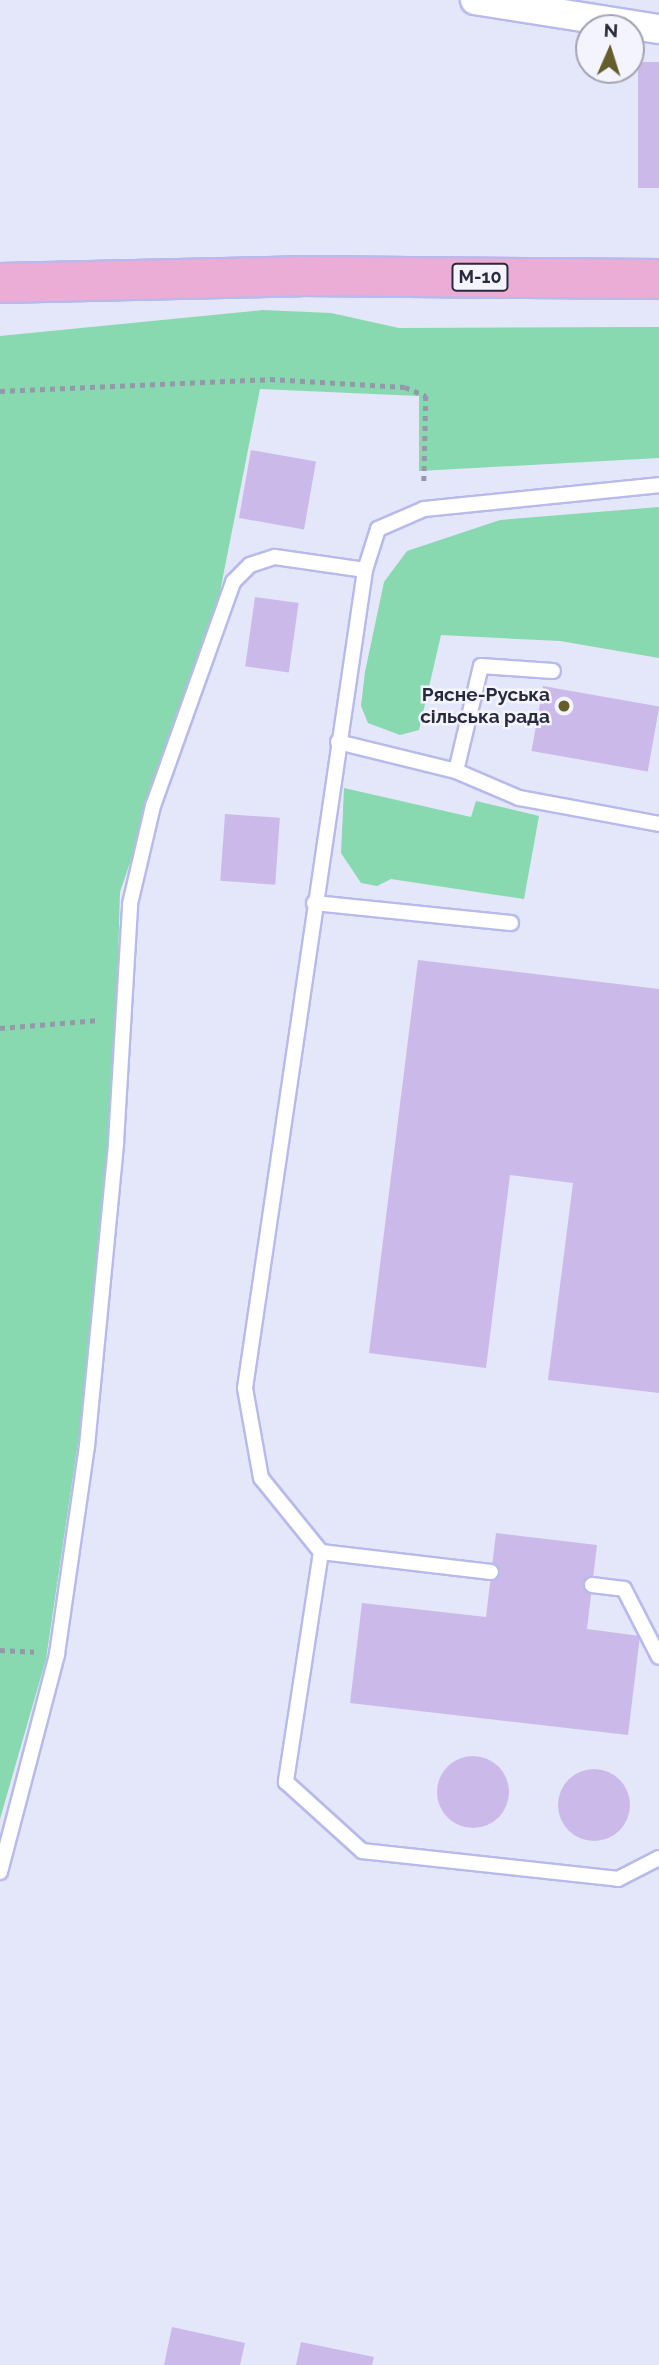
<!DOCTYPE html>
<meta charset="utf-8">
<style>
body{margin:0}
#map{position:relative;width:659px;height:2365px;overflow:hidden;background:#e4e6fa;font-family:Raleway,sans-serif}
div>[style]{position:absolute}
.green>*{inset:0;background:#88d8b0}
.building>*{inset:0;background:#cbbae9;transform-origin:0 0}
.round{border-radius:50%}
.path>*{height:4.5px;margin-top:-2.25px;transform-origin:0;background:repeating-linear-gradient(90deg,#9697ab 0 5px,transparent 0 10px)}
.roads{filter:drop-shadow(2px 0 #b7baea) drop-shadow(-2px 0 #b7baea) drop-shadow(0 2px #b7baea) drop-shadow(0 -2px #b7baea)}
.service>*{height:14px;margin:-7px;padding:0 7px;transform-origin:7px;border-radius:7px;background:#fff}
.minor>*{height:28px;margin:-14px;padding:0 14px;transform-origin:14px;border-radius:14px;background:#fff}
.primary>*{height:38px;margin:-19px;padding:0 19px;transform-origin:19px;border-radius:19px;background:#ebadd6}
.dots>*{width:19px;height:19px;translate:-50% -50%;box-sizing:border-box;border:4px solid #f3f4fe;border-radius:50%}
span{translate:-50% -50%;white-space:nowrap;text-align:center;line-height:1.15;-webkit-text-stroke:5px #f3f4fe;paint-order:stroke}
.shield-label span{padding:2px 5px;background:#f3f4fe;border:2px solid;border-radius:5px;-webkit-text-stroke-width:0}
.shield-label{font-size:18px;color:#292a3d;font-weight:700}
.poi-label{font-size:19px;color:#292a3d;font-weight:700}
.right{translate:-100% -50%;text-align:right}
.north{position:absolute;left:575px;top:14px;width:70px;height:70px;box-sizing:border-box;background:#f3f4fe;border:2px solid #a2a3b1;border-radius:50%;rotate:3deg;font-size:19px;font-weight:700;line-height:28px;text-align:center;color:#292a3d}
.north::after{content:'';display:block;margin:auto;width:24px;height:32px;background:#655e2b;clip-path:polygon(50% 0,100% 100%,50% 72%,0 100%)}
</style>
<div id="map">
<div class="green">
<div style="clip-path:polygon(263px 310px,331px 313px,399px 328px,659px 327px,659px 458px,419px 471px,419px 396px,260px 389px,216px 612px,120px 892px,114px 1089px,85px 1395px,46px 1659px,0 1819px,0 336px)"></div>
<div style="clip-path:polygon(659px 507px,659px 658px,560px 641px,441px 635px,419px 730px,400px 735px,368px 723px,361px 706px,365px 672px,384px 582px,407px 551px,500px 520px)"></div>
<div style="clip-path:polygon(344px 788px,471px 817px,476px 801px,539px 816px,524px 899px,391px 879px,377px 886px,361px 883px,341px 853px)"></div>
</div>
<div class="building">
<div style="left:638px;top:62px;width:21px;height:126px"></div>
<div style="left:251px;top:450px;width:66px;height:69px;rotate:10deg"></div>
<div style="left:255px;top:597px;width:44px;height:70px;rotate:8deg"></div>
<div style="left:543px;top:686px;width:118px;height:66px;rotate:10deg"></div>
<div style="left:225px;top:814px;width:55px;height:67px;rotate:4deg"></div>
<div style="clip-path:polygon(418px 960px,659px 989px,659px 1393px,548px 1380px,573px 1183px,510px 1175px,486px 1368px,369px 1353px)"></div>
<div style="clip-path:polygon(496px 1533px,597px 1545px,587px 1629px,640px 1636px,628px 1735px,350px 1703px,362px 1603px,486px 1617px)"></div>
<div class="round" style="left:437px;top:1756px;width:72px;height:72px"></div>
<div class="round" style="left:558px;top:1769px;width:72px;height:72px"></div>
<div style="clip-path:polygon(172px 2327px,245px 2343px,240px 2365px,164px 2365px)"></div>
<div style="clip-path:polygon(301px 2342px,374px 2357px,372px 2365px,296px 2365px)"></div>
</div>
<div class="path">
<div style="left:0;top:391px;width:270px;rotate:-2.5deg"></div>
<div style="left:270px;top:379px;width:135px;rotate:3.4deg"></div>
<div style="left:405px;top:387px;width:23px;rotate:23deg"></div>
<div style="left:426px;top:396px;width:89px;rotate:91.3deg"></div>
<div style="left:0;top:1028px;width:100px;rotate:-4.6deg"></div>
<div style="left:0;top:1650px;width:34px;rotate:3deg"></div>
</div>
<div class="roads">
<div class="service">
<div style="left:338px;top:742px;width:122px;rotate:13.8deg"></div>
<div style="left:456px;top:771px;width:69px;rotate:23.2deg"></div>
<div style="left:519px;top:798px;width:142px;rotate:10.5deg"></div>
<div style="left:456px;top:771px;width:108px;rotate:-76.6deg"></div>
<div style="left:481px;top:666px;width:72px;rotate:4deg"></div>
<div style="left:314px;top:903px;width:198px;rotate:5.8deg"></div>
<div style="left:321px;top:1552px;width:233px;rotate:98.7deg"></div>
<div style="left:286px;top:1782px;width:103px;rotate:42.2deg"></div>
<div style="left:362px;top:1851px;width:258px;rotate:6.2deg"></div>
<div style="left:618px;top:1879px;width:46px;rotate:-27.1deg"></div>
<div style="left:491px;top:1572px;width:171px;rotate:-173.3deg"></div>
<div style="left:321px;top:1552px;width:95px;rotate:-129deg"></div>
<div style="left:261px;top:1478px;width:91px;rotate:-100.1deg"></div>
<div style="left:245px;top:1388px;width:827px;rotate:-81.65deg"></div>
<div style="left:365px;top:570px;width:43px;rotate:-72.4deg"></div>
<div style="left:378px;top:529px;width:50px;rotate:-23.5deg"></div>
<div style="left:424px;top:509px;width:236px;rotate:-5.8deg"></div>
<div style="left:592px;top:1585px;width:32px;rotate:7deg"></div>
<div style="left:624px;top:1589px;width:76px;rotate:62.8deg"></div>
<div style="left:0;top:1872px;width:225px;rotate:-75.3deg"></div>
<div style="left:57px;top:1654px;width:210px;rotate:-81.8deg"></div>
<div style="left:87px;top:1446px;width:304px;rotate:-84.5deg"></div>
<div style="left:116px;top:1143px;width:239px;rotate:-86.6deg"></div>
<div style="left:130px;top:904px;width:101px;rotate:-76.8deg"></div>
<div style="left:153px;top:806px;width:238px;rotate:-70.3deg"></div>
<div style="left:233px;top:582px;width:24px;rotate:-45deg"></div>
<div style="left:250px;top:565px;width:26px;rotate:-18deg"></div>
<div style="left:275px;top:557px;width:91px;rotate:8.2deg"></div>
</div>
<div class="minor">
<div style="left:475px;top:0;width:186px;rotate:9deg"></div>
</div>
<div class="primary">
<div style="left:0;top:283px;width:301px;rotate:-1.3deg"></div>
<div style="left:301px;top:276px;width:358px;rotate:0.5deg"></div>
</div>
</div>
<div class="dots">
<div style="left:564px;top:706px;background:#655e2b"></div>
</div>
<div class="shield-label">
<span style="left:480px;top:277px">М-10</span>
</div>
<div class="poi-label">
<span class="right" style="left:550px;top:706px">Рясне-Руська<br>сільська рада</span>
</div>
<div class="north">N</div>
</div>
